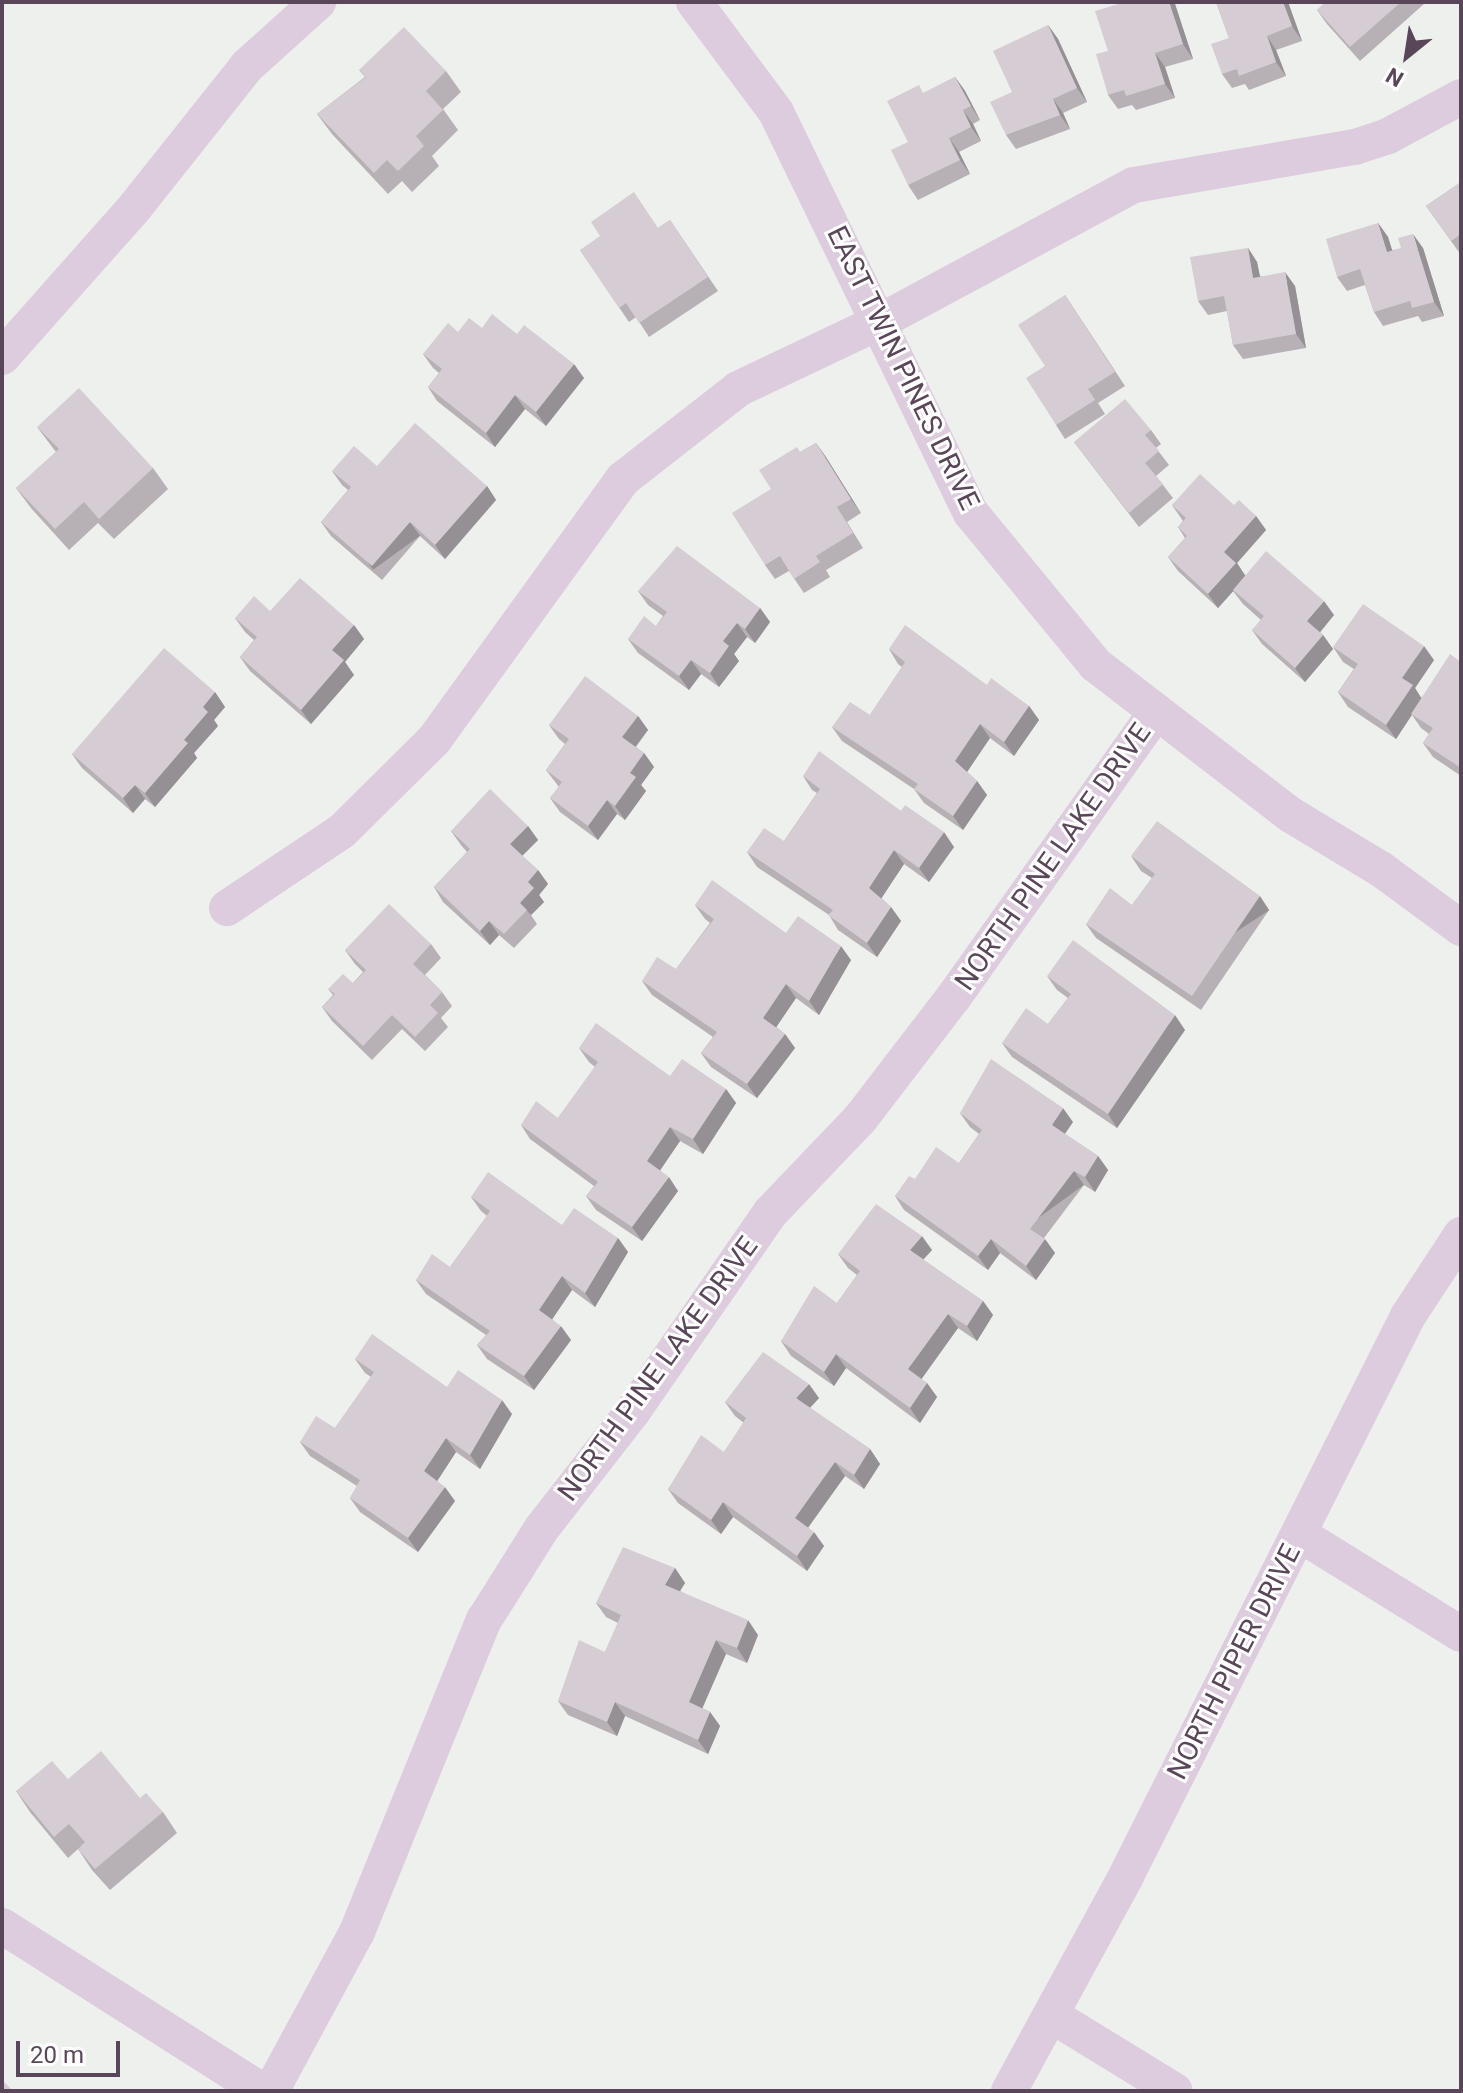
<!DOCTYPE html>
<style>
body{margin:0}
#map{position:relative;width:1463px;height:2093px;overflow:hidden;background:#eef0ed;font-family:Roboto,sans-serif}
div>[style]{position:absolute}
.minor>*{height:36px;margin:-18px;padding:0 18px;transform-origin:18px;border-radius:18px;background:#dcd}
.wall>*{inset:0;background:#b7b0b5}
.shaded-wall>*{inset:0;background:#959094;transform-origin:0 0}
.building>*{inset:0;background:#d5cdd3}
span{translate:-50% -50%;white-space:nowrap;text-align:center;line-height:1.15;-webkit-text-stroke:6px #fff;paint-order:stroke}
.street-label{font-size:28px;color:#5a4659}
.frame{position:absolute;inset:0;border:4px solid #5a4659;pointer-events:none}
.north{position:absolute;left:1367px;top:16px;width:80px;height:80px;-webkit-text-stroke:6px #fff;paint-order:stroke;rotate:210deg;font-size:22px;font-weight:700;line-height:32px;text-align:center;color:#5a4659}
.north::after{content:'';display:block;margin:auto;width:28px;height:36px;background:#5a4659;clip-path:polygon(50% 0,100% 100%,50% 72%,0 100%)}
.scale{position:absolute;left:16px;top:2041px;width:104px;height:36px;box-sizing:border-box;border:4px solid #5a4659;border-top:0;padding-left:10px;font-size:24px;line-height:28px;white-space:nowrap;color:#5a4659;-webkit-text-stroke:6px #fff;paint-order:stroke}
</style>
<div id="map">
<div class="minor">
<div style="left:694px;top:2px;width:137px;rotate:53.3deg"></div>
<div style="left:776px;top:112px;width:446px;rotate:64.1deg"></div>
<div style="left:971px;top:513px;width:197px;rotate:50.6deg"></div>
<div style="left:1096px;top:665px;width:246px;rotate:37.6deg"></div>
<div style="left:1291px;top:815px;width:106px;rotate:31.1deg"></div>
<div style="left:1382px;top:870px;width:98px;rotate:36.3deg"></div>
<div style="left:2px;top:357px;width:200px;rotate:-48.4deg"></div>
<div style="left:135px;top:207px;width:180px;rotate:-51.5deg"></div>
<div style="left:247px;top:66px;width:96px;rotate:-42deg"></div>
<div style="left:227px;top:908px;width:138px;rotate:-33.8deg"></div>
<div style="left:342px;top:831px;width:129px;rotate:-44.7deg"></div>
<div style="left:434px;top:740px;width:322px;rotate:-54.1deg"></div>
<div style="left:623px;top:479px;width:146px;rotate:-38deg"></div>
<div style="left:738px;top:389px;width:158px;rotate:-25.4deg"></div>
<div style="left:881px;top:321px;width:287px;rotate:-28.3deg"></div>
<div style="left:1134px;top:185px;width:224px;rotate:-9.8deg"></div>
<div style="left:1355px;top:147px;width:35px;rotate:-18deg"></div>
<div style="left:1388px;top:136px;width:83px;rotate:-28.1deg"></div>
<div style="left:1299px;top:1534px;width:190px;rotate:31.7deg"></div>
<div style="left:2px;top:1926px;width:308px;rotate:32.4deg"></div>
<div style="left:1051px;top:2015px;width:145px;rotate:31.5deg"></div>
<div style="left:271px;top:2091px;width:181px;rotate:-61.6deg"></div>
<div style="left:357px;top:1932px;width:337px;rotate:-67.9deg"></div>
<div style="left:484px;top:1620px;width:109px;rotate:-57.8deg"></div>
<div style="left:542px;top:1528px;width:148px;rotate:-52.1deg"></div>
<div style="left:633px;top:1411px;width:242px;rotate:-55.3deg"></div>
<div style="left:771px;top:1212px;width:129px;rotate:-46.3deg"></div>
<div style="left:860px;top:1119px;width:153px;rotate:-52.5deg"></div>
<div style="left:953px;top:998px;width:349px;rotate:-54.6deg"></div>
<div style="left:1009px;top:2091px;width:245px;rotate:-61.4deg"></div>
<div style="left:1126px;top:1876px;width:627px;rotate:-63.27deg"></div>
<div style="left:1408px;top:1316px;width:97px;rotate:-56.8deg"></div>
</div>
<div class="wall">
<div style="clip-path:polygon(1216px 2px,1288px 2px,1302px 41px,1276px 50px,1286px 76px,1249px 90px,1245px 84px,1232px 88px,1222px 74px,1229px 38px)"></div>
<div style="clip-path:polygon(1326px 2px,1423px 2px,1424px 4px,1360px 61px,1327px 24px,1317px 10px)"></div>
<div style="clip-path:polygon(1175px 4px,1193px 59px,1165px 67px,1175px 98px,1136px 110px,1132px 105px,1118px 109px,1108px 95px,1108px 51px)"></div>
<div style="clip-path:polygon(1048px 25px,1058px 39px,1087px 102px,1063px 113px,1070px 129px,1016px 149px,1006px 135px,1012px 92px)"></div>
<div style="clip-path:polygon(359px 70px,446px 71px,461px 92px,443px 109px,458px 130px,432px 156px,439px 166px,412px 192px,402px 181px,388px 194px,332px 134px,317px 114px,365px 77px)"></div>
<div style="clip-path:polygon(955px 77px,965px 91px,980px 120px,973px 124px,981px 141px,959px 152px,970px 174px,918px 200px,908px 185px,908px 142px,924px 93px)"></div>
<div style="clip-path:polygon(1461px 182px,1461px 255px,1426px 206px)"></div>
<div style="clip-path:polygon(670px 220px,718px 291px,649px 337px,636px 317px,629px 322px,580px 250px,658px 228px)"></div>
<div style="clip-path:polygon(1378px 223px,1388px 237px,1392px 250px,1423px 248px,1444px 316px,1422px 322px,1418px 316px,1383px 326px,1374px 312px,1365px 285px,1347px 291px,1337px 277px)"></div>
<div style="clip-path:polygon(1248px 248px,1257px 262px,1260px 276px,1295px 286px,1306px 348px,1243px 359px,1233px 345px,1227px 311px,1208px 315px,1198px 301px)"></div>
<div style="clip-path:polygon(1065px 295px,1125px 386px,1098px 403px,1105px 414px,1065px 439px,1056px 425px,1045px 366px)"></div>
<div style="clip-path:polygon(482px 328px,517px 334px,584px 378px,546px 426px,525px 409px,495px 447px,437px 401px,428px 387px,439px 373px,433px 368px,423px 354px)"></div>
<div style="clip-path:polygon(37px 427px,153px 468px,168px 489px,114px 539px,98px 523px,69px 550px,31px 508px,16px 488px,56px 452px)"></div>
<div style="clip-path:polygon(1151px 430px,1161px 444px,1156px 448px,1169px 465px,1156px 476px,1173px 498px,1139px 527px,1074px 442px)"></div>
<div style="clip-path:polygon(816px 443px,861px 513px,847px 522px,863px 548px,826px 570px,830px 577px,804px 593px,789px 571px,775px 579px,765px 565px,771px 489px,800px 452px)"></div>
<div style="clip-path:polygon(377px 466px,487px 486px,496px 500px,445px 559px,420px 536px,382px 580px,331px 536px,321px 522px,348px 490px,342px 485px,332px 471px)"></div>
<div style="clip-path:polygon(1172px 505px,1234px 505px,1256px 516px,1266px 530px,1237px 563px,1245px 575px,1334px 615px,1320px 632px,1323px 635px,1333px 649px,1305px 682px,1262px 644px,1252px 630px,1261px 620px,1243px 604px,1233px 591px,1218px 608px,1178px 571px,1168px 557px,1185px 538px,1178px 527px,1183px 521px)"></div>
<div style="clip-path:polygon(638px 591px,760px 608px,770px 622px,755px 643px,747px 637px,734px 654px,739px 661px,719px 687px,701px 674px,689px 690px,638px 653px,628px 639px,656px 626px,663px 616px,648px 605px)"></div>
<div style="clip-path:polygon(270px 611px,354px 625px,364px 639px,345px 662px,354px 675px,311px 724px,250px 671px,240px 657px,254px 640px,245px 632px,235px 618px)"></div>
<div style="clip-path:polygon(1333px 647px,1434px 660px,1415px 688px,1421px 698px,1461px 662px,1461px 776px,1433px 757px,1423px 743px,1429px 734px,1421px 728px,1412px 715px,1396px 739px,1348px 707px,1338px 692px,1354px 669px,1343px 662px)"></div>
<div style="clip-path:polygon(889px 649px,987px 685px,1029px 706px,1039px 720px,1014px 756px,990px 738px,967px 772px,977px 781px,987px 795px,963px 830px,924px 803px,914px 789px,842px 741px,832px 727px,870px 715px,902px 667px,898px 664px)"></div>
<div style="clip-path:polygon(215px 692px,225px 707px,214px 720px,218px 726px,194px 753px,197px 758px,155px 807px,145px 799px,133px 813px,82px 768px,72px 754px)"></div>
<div style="clip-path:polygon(638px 716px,648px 730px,636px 747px,644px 753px,654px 767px,641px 785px,646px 791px,625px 820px,617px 814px,598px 840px,560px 812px,550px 798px,559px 787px,546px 770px,565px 744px,559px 739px,549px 725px)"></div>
<div style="clip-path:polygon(803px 776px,901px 811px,954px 847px,929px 882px,904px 864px,881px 898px,891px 907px,901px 921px,877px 957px,838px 930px,829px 915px,757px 867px,747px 852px,784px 841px,817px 793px,812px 790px)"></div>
<div style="clip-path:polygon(528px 826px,538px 840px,522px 856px,538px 870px,548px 884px,539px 895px,544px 902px,531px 915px,537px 924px,514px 948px,499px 935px,490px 945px,443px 902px,434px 887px,467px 852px,461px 845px,451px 831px)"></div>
<div style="clip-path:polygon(1131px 856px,1269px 910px,1201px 1010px,1096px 938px,1086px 924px,1132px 905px,1152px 878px,1141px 871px)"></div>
<div style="clip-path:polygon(695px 905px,786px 933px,851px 960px,819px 1015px,796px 998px,776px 1027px,785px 1034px,795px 1048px,757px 1098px,711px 1067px,701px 1053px,713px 1037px,652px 995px,642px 981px,676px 969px,710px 923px,705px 919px)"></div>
<div style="clip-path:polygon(431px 944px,441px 958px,425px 975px,442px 992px,452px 1006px,441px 1018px,448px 1027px,425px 1051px,402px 1029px,372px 1060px,332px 1021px,322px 1007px,333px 995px,328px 989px,353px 983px,363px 972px,355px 964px,345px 950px)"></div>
<div style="clip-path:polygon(1047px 976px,1185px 1030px,1117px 1128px,1012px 1057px,1002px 1043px,1048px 1024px,1068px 998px,1057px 990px)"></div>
<div style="clip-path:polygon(579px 1048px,670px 1076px,726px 1089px,736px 1103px,703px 1154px,680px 1141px,660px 1170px,678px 1191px,642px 1241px,596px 1210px,586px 1196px,594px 1186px,530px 1139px,521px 1125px,558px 1118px,595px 1067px,589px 1062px)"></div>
<div style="clip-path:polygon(960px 1113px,1073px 1122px,1065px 1134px,1098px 1156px,1108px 1170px,1095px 1192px,1084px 1185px,1044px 1238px,1055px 1253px,1036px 1280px,1000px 1253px,988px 1270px,904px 1210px,895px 1196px,915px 1179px,959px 1163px,979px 1134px,970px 1127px)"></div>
<div style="clip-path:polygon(471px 1197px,562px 1225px,618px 1238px,628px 1252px,595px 1307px,572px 1290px,552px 1319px,571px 1340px,534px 1390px,487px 1359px,477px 1345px,486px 1335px,426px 1294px,416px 1280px,450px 1267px,487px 1216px,481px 1211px)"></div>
<div style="clip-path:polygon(932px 1250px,923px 1260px,983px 1301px,993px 1315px,977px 1341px,958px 1328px,921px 1379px,927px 1383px,937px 1397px,920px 1423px,846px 1368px,834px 1386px,791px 1356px,781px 1341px,837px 1303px,857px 1275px,848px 1268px,838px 1254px)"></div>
<div style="clip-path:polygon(355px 1359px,447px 1387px,512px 1414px,480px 1469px,456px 1452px,437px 1481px,455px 1501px,418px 1552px,360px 1512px,350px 1498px,357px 1486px,310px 1456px,300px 1442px,335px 1428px,371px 1377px,365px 1373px)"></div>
<div style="clip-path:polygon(819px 1398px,810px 1408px,870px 1449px,880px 1464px,864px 1489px,845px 1476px,808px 1527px,824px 1546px,807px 1571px,733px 1517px,721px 1534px,678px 1503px,668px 1489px,724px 1452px,744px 1423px,735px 1416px,725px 1402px)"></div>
<div style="clip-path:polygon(675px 1568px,685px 1583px,680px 1591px,758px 1635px,747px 1663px,726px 1654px,702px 1708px,710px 1712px,720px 1726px,708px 1754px,625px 1716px,617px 1736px,568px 1715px,558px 1701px,605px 1652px,618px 1623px,606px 1617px,596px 1603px)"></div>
<div style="clip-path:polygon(68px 1779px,140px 1798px,163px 1812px,177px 1833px,110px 1890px,92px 1870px,78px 1849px,68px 1858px,30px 1812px,16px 1791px)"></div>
</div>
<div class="shaded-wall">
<div style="clip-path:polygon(1169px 2px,1174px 2px,1175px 4px,1193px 59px,1183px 44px)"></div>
<div style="clip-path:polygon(1283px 2px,1288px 2px,1302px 41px,1292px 26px)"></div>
<div style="clip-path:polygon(1048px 25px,1058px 39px,1087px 102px,1077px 88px)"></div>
<div style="clip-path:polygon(1267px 36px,1276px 50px,1286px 76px,1276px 62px)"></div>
<div style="clip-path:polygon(1155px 53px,1165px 67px,1175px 98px,1165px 84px)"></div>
<div style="clip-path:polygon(955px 77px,965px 91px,980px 120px,971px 106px)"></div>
<div style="clip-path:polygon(1053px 99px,1063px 113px,1070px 129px,1060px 115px)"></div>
<div style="clip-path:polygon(963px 110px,973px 124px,981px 141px,971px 127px)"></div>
<div style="clip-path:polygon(949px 138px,959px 152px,970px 174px,960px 160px)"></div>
<div style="clip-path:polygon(1378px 223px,1388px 237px,1397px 266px,1387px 252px)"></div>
<div style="clip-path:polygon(1413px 234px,1423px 248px,1444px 316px,1434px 302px)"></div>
<div style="clip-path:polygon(1248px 248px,1257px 262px,1263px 292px,1253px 278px)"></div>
<div style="clip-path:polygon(1285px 272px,1295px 286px,1306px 348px,1296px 334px)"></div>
<div style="clip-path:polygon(574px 364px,584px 378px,546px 426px,536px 412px)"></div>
<div style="clip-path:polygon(515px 395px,525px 409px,495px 447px,486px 433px)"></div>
<div style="clip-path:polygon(816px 443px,826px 457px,861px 513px,851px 499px)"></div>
<div style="clip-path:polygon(487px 486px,496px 500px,445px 559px,435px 545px)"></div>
<div style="clip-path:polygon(1256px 516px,1266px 530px,1237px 563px,1246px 577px,1218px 608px,1208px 594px,1224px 552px)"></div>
<div style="left:410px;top:522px;width:17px;height:58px;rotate:54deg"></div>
<div style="clip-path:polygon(1324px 601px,1334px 615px,1317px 636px,1307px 621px)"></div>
<div style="clip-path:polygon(760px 608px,770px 622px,755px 643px,745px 629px)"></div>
<div style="clip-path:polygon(737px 623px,747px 637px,734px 654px,739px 661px,719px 687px,710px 673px,723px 641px)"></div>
<div style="clip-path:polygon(354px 625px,364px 639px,345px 662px,354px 675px,311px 724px,301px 710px,332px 650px)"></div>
<div style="clip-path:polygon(1323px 635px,1333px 649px,1305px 682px,1295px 668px)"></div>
<div style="clip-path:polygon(1424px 646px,1434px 660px,1415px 688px,1422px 699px,1396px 739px,1386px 725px,1402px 678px)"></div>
<div style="clip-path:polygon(691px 660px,701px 674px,689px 690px,679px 676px)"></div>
<div style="clip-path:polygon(215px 692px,225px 707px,214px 720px,218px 726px,194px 753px,197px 758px,155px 807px,145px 793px,203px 707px)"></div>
<div style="clip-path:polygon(1029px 706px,1039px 720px,1014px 756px,1004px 742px)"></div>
<div style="clip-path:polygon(638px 716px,648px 730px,632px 751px,622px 737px)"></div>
<div style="clip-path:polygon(980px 724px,990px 738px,965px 775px,955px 761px)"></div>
<div style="clip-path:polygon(644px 753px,654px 767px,641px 785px,646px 791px,625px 820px,615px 806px,630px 773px)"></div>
<div style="clip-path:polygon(977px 781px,987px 795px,963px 830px,953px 816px)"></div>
<div style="clip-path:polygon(135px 785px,145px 799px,133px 813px,123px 798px)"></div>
<div style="clip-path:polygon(607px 800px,617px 814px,598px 840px,588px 826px)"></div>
<div style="clip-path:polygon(528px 826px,538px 840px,520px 858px,510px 844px)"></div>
<div style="clip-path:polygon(944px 832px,954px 847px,929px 882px,919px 868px)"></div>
<div style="clip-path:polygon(894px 850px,904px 864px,879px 902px,869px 888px)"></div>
<div style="clip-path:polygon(538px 870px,548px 884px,539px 895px,544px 902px,531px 915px,520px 903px,528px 882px)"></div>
<div style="left:1260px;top:896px;width:17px;height:121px;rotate:57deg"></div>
<div style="clip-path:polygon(891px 907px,901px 921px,877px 957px,867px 943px)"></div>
<div style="clip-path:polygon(489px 921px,499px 935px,490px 945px,480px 931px)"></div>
<div style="clip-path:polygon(841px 946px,851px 960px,819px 1015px,809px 1001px)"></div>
<div style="clip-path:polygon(786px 984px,796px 998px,773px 1032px,763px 1018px)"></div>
<div style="clip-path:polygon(1175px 1015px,1185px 1030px,1117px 1128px,1108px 1114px)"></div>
<div style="clip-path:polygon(785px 1034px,795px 1048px,757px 1098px,747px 1084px)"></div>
<div style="clip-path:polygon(726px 1089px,736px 1103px,703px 1154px,693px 1139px)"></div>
<div style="clip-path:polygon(1063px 1108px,1073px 1122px,1061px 1139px,1052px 1125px)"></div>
<div style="clip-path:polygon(670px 1127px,680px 1141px,657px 1175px,647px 1161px)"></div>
<div style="clip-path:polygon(1098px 1156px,1108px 1170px,1095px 1192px,1085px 1177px)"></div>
<div style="left:1074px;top:1171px;width:17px;height:73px;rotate:54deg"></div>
<div style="clip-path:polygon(669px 1177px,678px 1191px,642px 1241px,632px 1227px)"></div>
<div style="clip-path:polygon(922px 1236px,932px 1250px,919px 1264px,910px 1250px)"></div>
<div style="clip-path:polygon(618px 1238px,628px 1252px,595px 1307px,585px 1293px)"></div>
<div style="clip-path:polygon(991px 1239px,1000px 1253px,988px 1270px,978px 1256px)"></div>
<div style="clip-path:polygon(1045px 1239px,1055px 1253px,1036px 1280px,1026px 1266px)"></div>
<div style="clip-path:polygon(562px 1276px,572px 1290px,549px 1324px,539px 1310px)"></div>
<div style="clip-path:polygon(983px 1301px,993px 1315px,977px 1341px,967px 1326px)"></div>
<div style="clip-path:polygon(948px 1314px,958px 1328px,918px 1384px,908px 1369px)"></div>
<div style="clip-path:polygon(561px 1326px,571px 1340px,534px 1390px,524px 1376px)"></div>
<div style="clip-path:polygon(836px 1354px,846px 1368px,834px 1386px,824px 1372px)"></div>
<div style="clip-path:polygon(927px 1383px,937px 1397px,920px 1423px,910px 1408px)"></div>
<div style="clip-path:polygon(809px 1384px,819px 1398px,806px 1412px,796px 1398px)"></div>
<div style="clip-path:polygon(502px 1400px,512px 1414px,480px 1469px,470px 1455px)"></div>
<div style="clip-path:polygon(446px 1438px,456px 1452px,434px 1486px,424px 1471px)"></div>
<div style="clip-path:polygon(870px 1449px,880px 1464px,864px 1489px,854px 1475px)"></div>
<div style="clip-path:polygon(835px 1462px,845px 1476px,805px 1532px,795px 1518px)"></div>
<div style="clip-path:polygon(445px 1487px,455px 1501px,418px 1552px,408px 1538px)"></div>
<div style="clip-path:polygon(723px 1502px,733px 1517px,721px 1534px,711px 1520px)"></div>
<div style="clip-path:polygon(814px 1532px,824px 1546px,807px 1571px,797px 1556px)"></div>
<div style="clip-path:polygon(675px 1568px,685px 1583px,675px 1599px,665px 1585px)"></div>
<div style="clip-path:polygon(748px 1620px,758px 1635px,747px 1663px,737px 1648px)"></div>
<div style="clip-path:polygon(716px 1640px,726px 1654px,699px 1716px,689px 1702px)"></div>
<div style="clip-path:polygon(615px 1702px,625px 1716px,617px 1736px,607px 1722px)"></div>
<div style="clip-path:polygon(710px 1712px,720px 1726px,708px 1754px,698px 1740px)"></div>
</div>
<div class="building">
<div style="clip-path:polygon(1125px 2px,1169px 2px,1183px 44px,1155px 53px,1165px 84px,1126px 96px,1124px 90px,1108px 95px,1096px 54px,1108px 51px,1095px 11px)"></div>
<div style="clip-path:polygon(1216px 2px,1283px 2px,1292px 26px,1267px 36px,1276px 62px,1239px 76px,1237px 69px,1222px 74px,1211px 44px,1229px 38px)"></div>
<div style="clip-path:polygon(1326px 2px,1401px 2px,1350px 47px,1317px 10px)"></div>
<div style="clip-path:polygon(1048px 25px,1077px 88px,1053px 99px,1060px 115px,1006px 135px,990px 102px,1012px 92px,993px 51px)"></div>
<div style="clip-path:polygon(404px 27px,446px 71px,426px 91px,443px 110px,416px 136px,424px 146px,398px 171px,387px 160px,374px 173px,317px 114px,366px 77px,359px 70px)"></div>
<div style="clip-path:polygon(955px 77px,971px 106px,963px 110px,971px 127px,949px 138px,960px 160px,908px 185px,891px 150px,908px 142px,887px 101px,919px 85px,923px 93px)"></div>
<div style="clip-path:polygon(1461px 182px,1461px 234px,1451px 241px,1426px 206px)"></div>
<div style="clip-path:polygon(634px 192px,658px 228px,670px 220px,708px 277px,639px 323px,626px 303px,619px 308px,580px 250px,600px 236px,591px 222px)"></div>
<div style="clip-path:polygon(1378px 223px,1387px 252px,1401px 248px,1398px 238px,1413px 234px,1434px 302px,1412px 308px,1410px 301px,1374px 312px,1360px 269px,1337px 277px,1326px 239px)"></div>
<div style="clip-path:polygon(1248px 248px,1253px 278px,1285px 272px,1296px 334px,1233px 345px,1224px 296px,1198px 301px,1190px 257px)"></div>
<div style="clip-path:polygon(1065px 295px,1115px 372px,1088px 389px,1095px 400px,1056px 425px,1026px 378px,1045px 366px,1018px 325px)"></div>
<div style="clip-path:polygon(492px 314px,517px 334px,524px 325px,574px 364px,536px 412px,515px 395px,486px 433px,428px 387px,442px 369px,423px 354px,448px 323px,458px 332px,469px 318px,482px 328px)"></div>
<div style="clip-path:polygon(79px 388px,153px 468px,99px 519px,84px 502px,55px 529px,16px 488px,59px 449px,37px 427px)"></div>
<div style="clip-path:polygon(1125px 399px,1151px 430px,1145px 435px,1159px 451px,1145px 463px,1163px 484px,1129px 513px,1074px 442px)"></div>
<div style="clip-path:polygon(415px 423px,487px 486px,435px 545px,410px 522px,372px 566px,321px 522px,351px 487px,332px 471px,354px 446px,377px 466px)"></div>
<div style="clip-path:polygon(816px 443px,851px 499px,837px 507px,853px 533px,816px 556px,820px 562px,794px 579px,780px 556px,765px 565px,732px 513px,771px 489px,759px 470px,797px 447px,800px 452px)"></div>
<div style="clip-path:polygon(1200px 474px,1234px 505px,1239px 500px,1256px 516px,1224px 552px,1236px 563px,1208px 594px,1168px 557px,1187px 536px,1178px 527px,1186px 518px,1172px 505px)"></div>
<div style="clip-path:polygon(677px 546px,760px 608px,745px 629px,737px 623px,723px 641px,729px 646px,710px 673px,691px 660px,679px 676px,628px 639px,644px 616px,656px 626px,667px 612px,638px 591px)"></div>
<div style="clip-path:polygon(1266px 551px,1324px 601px,1307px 621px,1323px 635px,1295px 668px,1252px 630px,1264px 616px,1233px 590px)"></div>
<div style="clip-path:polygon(300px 578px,354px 625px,332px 650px,344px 660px,301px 710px,240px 657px,257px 637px,235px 618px,254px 596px,270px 611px)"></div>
<div style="clip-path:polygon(1363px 604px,1424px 646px,1402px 678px,1413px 685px,1386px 725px,1338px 692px,1358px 664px,1333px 647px)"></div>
<div style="clip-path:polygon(905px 625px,987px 685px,991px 678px,1029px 706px,1004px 742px,980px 724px,955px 761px,977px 781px,953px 816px,914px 789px,918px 784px,832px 727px,850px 702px,870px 715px,905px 662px,889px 649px)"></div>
<div style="clip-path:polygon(164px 648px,215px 692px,203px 707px,208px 712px,184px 740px,188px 743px,145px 793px,135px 785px,123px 798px,72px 754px)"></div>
<div style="clip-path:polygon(1450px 654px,1461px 662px,1461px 768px,1423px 743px,1433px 728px,1411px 714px)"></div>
<div style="clip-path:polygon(585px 676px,638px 716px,622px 737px,644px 753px,630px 773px,636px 777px,615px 806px,607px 800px,588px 826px,550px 798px,562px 782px,546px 770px,569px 739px,549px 725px)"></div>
<div style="clip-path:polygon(819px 751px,901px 811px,905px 805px,944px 832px,919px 868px,894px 850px,869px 888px,891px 907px,867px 943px,828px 915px,833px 910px,747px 852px,764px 828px,784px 841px,820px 789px,803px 776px)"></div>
<div style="clip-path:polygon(490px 789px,528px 826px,510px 844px,538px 870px,528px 882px,534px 888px,520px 903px,527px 910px,504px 934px,489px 921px,480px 931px,434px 887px,470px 849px,451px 831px)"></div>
<div style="clip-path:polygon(1157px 821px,1260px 896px,1192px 996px,1086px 924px,1110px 888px,1132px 905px,1155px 874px,1131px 856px)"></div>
<div style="clip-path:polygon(712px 880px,786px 933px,798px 916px,841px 946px,809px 1001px,786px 984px,763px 1018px,785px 1034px,747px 1084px,701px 1053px,717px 1032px,642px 981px,657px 957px,676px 969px,714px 919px,695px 905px)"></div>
<div style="clip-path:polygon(389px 904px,431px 944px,413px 964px,442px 992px,430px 1005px,438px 1013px,415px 1037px,392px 1015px,363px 1046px,322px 1007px,335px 994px,328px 989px,343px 974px,353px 983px,366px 970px,345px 950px)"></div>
<div style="clip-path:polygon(1073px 940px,1175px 1015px,1108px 1114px,1002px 1043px,1026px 1008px,1048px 1024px,1071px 994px,1047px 976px)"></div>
<div style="clip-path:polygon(596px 1023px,670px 1076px,682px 1059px,726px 1089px,693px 1139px,670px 1127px,647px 1161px,669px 1177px,632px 1227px,586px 1196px,598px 1182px,521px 1125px,536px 1101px,558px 1118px,598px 1062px,579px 1048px)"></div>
<div style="clip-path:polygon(991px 1059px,1063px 1108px,1052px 1125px,1098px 1156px,1085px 1177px,1074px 1171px,1030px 1229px,1045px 1239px,1026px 1266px,991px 1239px,978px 1256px,895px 1196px,909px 1176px,915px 1179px,936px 1147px,959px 1163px,982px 1130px,960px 1113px)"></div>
<div style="clip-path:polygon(488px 1172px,562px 1225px,574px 1208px,618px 1238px,585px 1293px,562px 1276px,539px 1310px,561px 1326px,524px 1376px,477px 1345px,490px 1331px,416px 1280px,432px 1254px,450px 1267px,490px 1211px,471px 1197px)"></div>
<div style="clip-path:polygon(876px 1204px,922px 1236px,910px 1250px,983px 1301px,967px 1326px,948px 1314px,908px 1369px,927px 1383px,910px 1408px,836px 1354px,824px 1372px,781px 1341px,814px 1286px,837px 1303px,860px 1271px,838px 1254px)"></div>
<div style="clip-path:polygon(372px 1334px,447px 1387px,458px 1370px,502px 1400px,470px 1455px,446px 1438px,424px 1471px,445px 1487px,408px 1538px,350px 1498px,360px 1480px,300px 1442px,316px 1416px,335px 1428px,374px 1372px,355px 1359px)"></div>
<div style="clip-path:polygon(763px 1352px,809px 1384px,796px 1398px,870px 1449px,854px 1475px,835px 1462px,795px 1518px,814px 1532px,797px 1556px,723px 1502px,711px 1520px,668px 1489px,701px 1435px,724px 1452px,746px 1418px,725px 1402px)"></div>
<div style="clip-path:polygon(623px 1547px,675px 1568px,665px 1585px,748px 1620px,737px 1648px,716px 1640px,689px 1702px,710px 1712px,698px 1740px,615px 1702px,607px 1722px,558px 1701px,579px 1640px,605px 1652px,621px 1615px,596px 1603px)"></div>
<div style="clip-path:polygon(101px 1751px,140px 1798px,146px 1793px,163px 1812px,95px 1869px,78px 1849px,85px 1842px,69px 1824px,54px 1837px,16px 1791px,52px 1761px,68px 1779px)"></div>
<div style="clip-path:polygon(2px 2080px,13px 2091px,2px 2091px)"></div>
</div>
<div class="street-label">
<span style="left:903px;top:368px;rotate:64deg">EAST TWIN PINES DRIVE</span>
<span style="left:1053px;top:857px;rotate:-55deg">NORTH PINE LAKE DRIVE</span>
<span style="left:658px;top:1369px;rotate:-54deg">NORTH PINE LAKE DRIVE</span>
<span style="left:1234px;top:1662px;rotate:-63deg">NORTH PIPER DRIVE</span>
</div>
<div class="frame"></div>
<div class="north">N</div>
<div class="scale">20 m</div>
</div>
